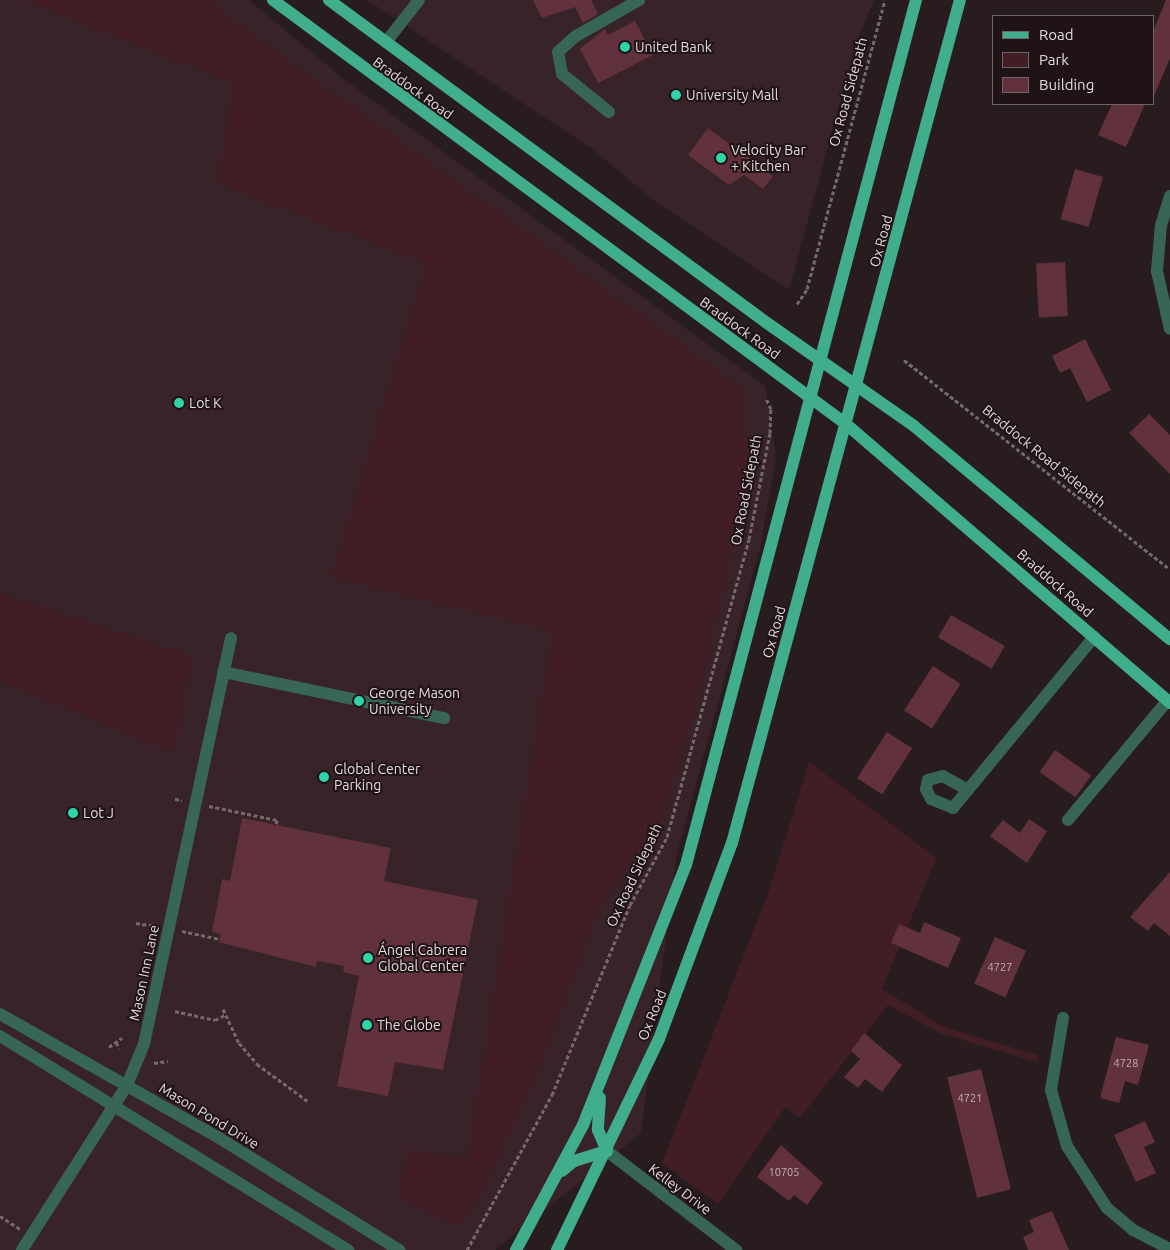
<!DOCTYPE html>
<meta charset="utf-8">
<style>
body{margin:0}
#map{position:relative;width:1170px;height:1250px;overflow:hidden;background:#291c1f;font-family:Ubuntu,sans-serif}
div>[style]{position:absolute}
.built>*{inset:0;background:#372328}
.green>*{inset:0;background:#411d26}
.building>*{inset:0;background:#61313d;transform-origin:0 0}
.path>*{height:3px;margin-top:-1.5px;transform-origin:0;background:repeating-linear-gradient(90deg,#74696b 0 4px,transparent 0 6.5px)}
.minor>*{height:12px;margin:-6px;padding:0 6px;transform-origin:6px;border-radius:6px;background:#376657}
.major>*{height:12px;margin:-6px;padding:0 6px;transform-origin:6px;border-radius:6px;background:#40ad8d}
.dots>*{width:14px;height:14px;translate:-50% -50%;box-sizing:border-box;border:2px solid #1f1316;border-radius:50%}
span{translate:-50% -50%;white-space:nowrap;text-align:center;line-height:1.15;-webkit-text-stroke:4px #1f1316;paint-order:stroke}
.number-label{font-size:11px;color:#c4b0b5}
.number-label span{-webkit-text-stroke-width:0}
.poi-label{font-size:14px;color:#e5dbdd}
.left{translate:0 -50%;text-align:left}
.street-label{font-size:14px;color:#e5dbdd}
.legend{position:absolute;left:992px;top:15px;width:162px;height:90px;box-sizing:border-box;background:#1f1316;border:1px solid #6e6366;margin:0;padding:6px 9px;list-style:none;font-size:15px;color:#e5dbdd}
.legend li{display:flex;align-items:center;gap:10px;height:25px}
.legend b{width:25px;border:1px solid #6e6366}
</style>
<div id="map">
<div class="built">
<div style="clip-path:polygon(0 0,249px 0,346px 81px,765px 386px,776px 456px,761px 544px,676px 858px,641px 1133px,495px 1250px,0 1250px)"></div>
<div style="clip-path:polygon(367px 0,874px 0,856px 43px,789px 290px,656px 202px,591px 148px)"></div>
</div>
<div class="green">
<div style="clip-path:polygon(23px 0,213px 0,232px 20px,745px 390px,748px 487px,696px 705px,664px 815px,600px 907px,535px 1081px,473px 1209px,459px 1226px,398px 1196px,407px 1150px,467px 1158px,552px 631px,331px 577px,426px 263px,218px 184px,232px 83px)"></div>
<div style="clip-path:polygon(0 593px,193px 657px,174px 753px,0 681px)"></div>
<div style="clip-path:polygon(809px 762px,936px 858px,882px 989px,944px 1027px,1038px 1055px,1037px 1062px,942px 1034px,888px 1005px,800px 1118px,785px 1107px,718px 1204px,662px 1163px,768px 894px)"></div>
</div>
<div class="building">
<div style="clip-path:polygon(533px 0,591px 0,598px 14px,583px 23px,575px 7px,542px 18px)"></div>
<div style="clip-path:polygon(1166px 0,1170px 0,1170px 58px,1154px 96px,1154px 29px)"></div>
<div style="clip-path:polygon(635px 21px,653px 55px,598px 83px,580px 49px,605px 29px,608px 35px)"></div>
<div style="clip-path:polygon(1112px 104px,1145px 104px,1126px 147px,1098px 135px)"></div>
<div style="clip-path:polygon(708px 128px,773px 176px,763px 189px,744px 175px,729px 185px,688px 155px)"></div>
<div style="left:1075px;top:169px;width:29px;height:52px;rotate:16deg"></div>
<div style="left:1065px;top:262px;width:54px;height:29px;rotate:87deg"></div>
<div style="clip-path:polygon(1085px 339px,1111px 390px,1087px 402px,1070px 368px,1060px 373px,1052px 356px)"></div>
<div style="clip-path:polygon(1149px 414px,1170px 435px,1170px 474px,1129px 433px)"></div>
<div style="left:951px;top:615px;width:62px;height:26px;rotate:30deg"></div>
<div style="left:933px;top:666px;width:33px;height:53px;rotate:33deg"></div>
<div style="left:887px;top:732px;width:30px;height:55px;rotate:33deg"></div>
<div style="left:1055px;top:750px;width:44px;height:27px;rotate:35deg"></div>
<div style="clip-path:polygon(242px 818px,391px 848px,384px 881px,478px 900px,443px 1070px,395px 1062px,388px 1096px,337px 1086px,359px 976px,343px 972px,344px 966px,317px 961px,316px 967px,219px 942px,221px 934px,212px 932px,222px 879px,230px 881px)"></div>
<div style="clip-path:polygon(1029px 819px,1047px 831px,1027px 863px,990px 836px,1003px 820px,1020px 833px)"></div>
<div style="clip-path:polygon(1170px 872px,1170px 936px,1154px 923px,1148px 931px,1130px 917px)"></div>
<div style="clip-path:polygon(924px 922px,961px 938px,948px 968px,891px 943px,899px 924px,920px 933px)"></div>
<div style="left:995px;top:937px;width:34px;height:51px;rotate:24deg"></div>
<div style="clip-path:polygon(864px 1033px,902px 1065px,882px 1092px,865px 1079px,858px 1088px,844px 1077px,860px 1059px,851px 1051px)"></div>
<div style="clip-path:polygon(1116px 1037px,1149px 1045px,1138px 1085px,1125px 1081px,1119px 1103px,1100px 1098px)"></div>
<div style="left:981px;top:1069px;width:124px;height:35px;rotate:76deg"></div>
<div style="clip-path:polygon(1145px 1121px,1155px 1142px,1144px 1147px,1156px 1173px,1136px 1182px,1114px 1135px)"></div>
<div style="clip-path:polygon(781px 1145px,823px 1183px,807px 1205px,794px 1195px,789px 1201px,757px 1177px)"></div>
<div style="clip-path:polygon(1052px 1211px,1069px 1250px,1028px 1250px,1023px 1237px,1034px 1232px,1029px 1220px)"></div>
</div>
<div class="path">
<div style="left:797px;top:304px;width:18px;rotate:-56deg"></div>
<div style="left:807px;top:289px;width:299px;rotate:-74.9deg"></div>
<div style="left:904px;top:360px;width:338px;rotate:38.2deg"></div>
<div style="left:175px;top:799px;width:7px;rotate:8deg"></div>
<div style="left:209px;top:806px;width:69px;rotate:11.6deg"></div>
<div style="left:277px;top:820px;width:5px;rotate:101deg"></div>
<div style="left:136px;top:923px;width:19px;rotate:9deg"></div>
<div style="left:182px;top:931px;width:39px;rotate:12deg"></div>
<div style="left:223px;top:1009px;width:38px;rotate:65deg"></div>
<div style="left:239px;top:1043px;width:28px;rotate:49deg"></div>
<div style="left:257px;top:1064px;width:64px;rotate:36.2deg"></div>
<div style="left:175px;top:1011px;width:41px;rotate:12.7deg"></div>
<div style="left:215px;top:1020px;width:11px;rotate:-27deg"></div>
<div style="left:116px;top:1042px;width:7px;rotate:63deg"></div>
<div style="left:109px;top:1047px;width:16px;rotate:-35deg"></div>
<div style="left:154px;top:1063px;width:14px;rotate:-8deg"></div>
<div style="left:0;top:1216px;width:24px;rotate:33deg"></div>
<div style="left:467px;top:1250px;width:177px;rotate:-61.3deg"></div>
<div style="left:552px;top:1095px;width:205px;rotate:-67.7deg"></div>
<div style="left:630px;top:905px;width:77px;rotate:-61.4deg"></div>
<div style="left:667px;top:837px;width:309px;rotate:-74.6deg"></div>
<div style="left:749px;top:539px;width:108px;rotate:-78.8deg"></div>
<div style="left:770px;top:433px;width:24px;rotate:-88deg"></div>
<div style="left:771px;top:409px;width:12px;rotate:-114deg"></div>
</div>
<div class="minor">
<div style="left:386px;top:42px;width:53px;rotate:-51.8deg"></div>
<div style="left:609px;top:112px;width:60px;rotate:-141deg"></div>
<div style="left:562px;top:74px;width:22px;rotate:-100deg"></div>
<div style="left:558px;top:52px;width:24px;rotate:-42deg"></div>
<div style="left:576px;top:36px;width:73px;rotate:-29.7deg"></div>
<div style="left:1170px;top:196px;width:30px;rotate:107deg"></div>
<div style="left:1161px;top:225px;width:46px;rotate:95deg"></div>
<div style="left:1157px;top:271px;width:59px;rotate:77.4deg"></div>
<div style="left:223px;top:672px;width:226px;rotate:11.8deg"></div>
<div style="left:968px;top:790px;width:29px;rotate:-151deg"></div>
<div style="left:943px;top:776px;width:16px;rotate:165deg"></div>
<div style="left:928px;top:780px;width:9px;rotate:103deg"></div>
<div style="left:926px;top:789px;width:11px;rotate:63deg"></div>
<div style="left:931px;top:799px;width:24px;rotate:22deg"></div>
<div style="left:953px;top:808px;width:222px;rotate:-50.5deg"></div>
<div style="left:1068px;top:820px;width:155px;rotate:-50.2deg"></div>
<div style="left:0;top:1014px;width:248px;rotate:29.5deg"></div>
<div style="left:216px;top:1136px;width:216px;rotate:31.9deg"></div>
<div style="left:1063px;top:1018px;width:73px;rotate:99.5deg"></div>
<div style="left:1051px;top:1090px;width:58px;rotate:74.1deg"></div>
<div style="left:1067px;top:1146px;width:74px;rotate:57.2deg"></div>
<div style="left:1107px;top:1208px;width:34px;rotate:40deg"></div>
<div style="left:1133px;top:1230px;width:42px;rotate:27.2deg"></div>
<div style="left:0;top:1036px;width:409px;rotate:31.6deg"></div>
<div style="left:607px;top:1151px;width:163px;rotate:37.5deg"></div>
<div style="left:22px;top:1250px;width:196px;rotate:-57.5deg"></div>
<div style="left:127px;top:1085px;width:44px;rotate:-67.5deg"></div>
<div style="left:144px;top:1044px;width:415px;rotate:-77.9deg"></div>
</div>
<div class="major">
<div style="left:273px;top:0;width:713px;rotate:36.5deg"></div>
<div style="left:846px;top:424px;width:428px;rotate:40.7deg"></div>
<div style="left:329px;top:0;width:544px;rotate:36.41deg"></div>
<div style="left:767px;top:323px;width:179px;rotate:35deg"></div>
<div style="left:914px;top:426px;width:333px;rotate:39.8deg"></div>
<div style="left:600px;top:1098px;width:32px;rotate:94deg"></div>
<div style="left:598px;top:1130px;width:23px;rotate:67deg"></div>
<div style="left:562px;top:1171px;width:16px;rotate:-40deg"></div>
<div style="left:574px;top:1161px;width:34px;rotate:-17deg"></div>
<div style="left:516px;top:1250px;width:142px;rotate:-61.8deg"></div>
<div style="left:583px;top:1125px;width:280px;rotate:-68.4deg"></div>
<div style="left:686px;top:865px;width:895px;rotate:-75.11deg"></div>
<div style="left:557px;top:1250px;width:234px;rotate:-64.2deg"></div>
<div style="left:659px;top:1039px;width:209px;rotate:-69.6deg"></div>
<div style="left:732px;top:843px;width:873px;rotate:-74.87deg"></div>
</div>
<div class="dots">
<div style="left:625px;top:47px;background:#30d4aa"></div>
<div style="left:676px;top:95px;background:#30d4aa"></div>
<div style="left:721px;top:158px;background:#30d4aa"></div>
<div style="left:179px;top:403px;background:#30d4aa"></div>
<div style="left:359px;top:701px;background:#30d4aa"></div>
<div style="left:324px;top:777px;background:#30d4aa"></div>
<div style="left:73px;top:813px;background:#30d4aa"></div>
<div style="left:368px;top:958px;background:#30d4aa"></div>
<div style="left:367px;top:1025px;background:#30d4aa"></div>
</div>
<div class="number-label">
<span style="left:1000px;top:967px">4727</span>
<span style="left:1126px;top:1063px">4728</span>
<span style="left:970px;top:1098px">4721</span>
<span style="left:784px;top:1172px">10705</span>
</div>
<div class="poi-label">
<span class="left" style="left:635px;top:47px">United Bank</span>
<span class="left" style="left:686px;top:95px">University Mall</span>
<span class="left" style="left:731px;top:158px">Velocity Bar<br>+ Kitchen</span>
<span class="left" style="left:189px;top:403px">Lot K</span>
<span class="left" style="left:369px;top:701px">George Mason<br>University</span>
<span class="left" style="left:334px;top:777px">Global Center<br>Parking</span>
<span class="left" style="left:83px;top:813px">Lot J</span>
<span class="left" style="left:378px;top:958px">Ángel Cabrera<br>Global Center</span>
<span class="left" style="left:377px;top:1025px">The Globe</span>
</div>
<div class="street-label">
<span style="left:413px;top:88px;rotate:36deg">Braddock Road</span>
<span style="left:848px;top:92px;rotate:-75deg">Ox Road Sidepath</span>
<span style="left:881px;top:241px;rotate:-75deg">Ox Road</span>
<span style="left:740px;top:328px;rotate:36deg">Braddock Road</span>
<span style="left:1044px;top:456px;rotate:39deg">Braddock Road Sidepath</span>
<span style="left:746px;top:490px;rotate:-79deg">Ox Road Sidepath</span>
<span style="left:1055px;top:583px;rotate:41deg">Braddock Road</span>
<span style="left:774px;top:632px;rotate:-75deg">Ox Road</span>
<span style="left:634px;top:875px;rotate:-65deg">Ox Road Sidepath</span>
<span style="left:144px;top:973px;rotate:-78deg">Mason Inn Lane</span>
<span style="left:652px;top:1015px;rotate:-68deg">Ox Road</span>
<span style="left:209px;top:1116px;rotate:31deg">Mason Pond Drive</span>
<span style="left:680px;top:1189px;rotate:37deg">Kelley Drive</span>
</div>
<ul class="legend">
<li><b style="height:6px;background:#40ad8d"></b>Road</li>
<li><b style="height:14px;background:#411d26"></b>Park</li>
<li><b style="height:14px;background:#61313d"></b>Building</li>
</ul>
</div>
